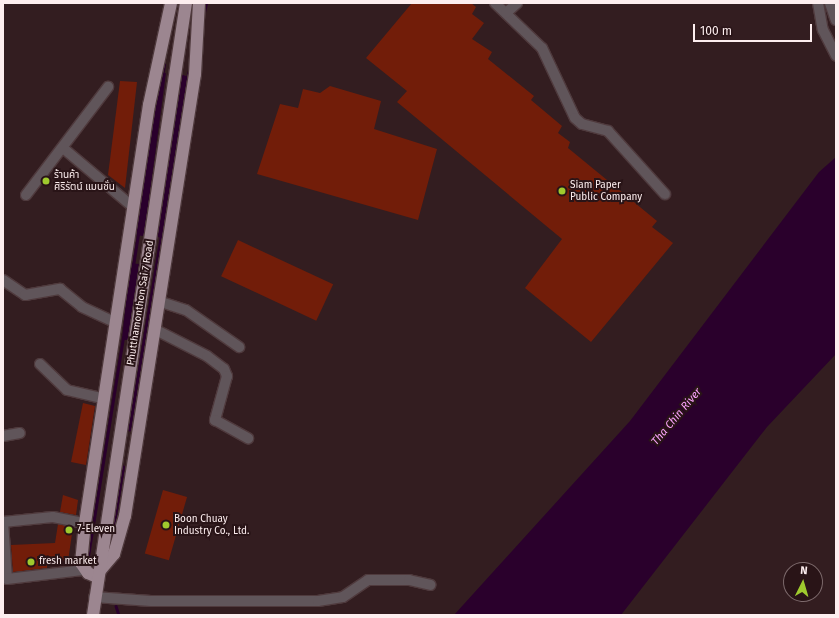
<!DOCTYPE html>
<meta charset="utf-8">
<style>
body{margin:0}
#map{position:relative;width:839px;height:618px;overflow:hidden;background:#331d20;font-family:"Fira Sans","Noto Sans Thai",sans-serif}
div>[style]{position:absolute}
.water>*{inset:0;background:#2a002c;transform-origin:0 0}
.stream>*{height:2.5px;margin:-1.25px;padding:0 1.25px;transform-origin:1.25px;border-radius:1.25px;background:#2a002c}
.building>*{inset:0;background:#721d09;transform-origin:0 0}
.roads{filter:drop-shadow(1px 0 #4f3a3d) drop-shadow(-1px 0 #4f3a3d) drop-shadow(0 1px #4f3a3d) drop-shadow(0 -1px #4f3a3d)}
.minor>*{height:10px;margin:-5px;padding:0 5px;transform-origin:5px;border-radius:5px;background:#60555a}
.major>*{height:12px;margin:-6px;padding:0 6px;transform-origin:6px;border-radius:6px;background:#9c8690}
.dots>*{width:11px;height:11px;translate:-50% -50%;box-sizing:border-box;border:2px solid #291417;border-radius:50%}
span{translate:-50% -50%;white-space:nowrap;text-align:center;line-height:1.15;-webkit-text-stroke:4px #291417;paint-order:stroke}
.poi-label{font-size:10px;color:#fdeeef}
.left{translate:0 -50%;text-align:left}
.street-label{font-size:10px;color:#fdeeef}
.water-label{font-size:11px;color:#fba3fc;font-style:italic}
.frame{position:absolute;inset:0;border:4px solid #fdeeef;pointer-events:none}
.north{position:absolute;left:783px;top:562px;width:40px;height:40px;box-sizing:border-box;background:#291417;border:1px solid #7e6b6d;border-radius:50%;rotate:5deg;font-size:11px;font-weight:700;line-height:16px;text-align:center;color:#fdeeef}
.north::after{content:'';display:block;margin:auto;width:14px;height:18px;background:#9fca2e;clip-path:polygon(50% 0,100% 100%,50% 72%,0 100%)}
.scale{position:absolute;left:693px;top:24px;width:119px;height:18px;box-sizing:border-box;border:2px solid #fdeeef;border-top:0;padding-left:5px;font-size:12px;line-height:14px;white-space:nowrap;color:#fdeeef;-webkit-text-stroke:3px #291417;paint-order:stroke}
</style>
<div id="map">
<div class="water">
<div style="clip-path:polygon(166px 73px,144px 236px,134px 235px,160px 74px)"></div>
<div style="clip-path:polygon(180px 74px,189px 77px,165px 238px,161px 238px,155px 236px)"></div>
<div style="clip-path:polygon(836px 157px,836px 354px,767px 427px,621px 615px,454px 615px,630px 421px,819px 172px)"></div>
<div style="left:130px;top:263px;width:9px;height:77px;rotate:6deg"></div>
</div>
<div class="stream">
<div style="left:204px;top:12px;width:9px;rotate:-77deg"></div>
<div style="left:162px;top:76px;width:11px;rotate:-80deg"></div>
<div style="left:187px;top:78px;width:11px;rotate:-75deg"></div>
<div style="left:133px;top:266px;width:33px;rotate:-81deg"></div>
<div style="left:129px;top:430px;width:198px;rotate:-80.7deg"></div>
<div style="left:110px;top:547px;width:81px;rotate:-80.8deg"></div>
<div style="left:88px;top:556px;width:221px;rotate:-80.9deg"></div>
<div style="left:116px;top:606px;width:9px;rotate:72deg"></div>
</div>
<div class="building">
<div style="clip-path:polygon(412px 3px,471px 3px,476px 7px,472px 14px,484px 23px,472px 39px,492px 52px,488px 59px,534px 96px,531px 100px,562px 126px,558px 133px,570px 142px,568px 148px,657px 221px,652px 227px,673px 243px,591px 342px,525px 288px,562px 239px,397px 102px,407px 91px,366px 58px)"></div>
<div style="clip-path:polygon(120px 81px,137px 82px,125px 188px,108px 175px)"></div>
<div style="clip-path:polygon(330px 86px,381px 101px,374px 129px,437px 149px,418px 220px,257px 174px,280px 104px,298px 108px,303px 89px,320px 93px)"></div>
<div style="left:238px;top:240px;width:105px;height:40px;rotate:25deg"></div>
<div style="clip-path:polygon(83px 403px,95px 406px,86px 465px,71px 462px)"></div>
<div style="left:163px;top:490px;width:25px;height:66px;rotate:16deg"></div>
<div style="clip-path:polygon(63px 495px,78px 500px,76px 515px,60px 512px)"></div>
<div style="clip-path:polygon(58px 524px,73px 527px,68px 561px,47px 559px,47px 568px,13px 572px,11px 545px,55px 543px)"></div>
</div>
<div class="roads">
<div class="minor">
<div style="left:495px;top:3px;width:65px;rotate:43.8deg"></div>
<div style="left:542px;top:48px;width:77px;rotate:64.8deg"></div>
<div style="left:575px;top:118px;width:9px;rotate:41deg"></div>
<div style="left:582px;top:124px;width:27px;rotate:15deg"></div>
<div style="left:608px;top:131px;width:85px;rotate:47.9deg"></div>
<div style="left:818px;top:3px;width:27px;rotate:80deg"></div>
<div style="left:823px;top:30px;width:29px;rotate:63deg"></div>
<div style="left:830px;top:3px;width:18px;rotate:71deg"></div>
<div style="left:506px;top:13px;width:15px;rotate:-42deg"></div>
<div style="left:63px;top:148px;width:92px;rotate:40.1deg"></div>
<div style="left:26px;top:195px;width:136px;rotate:-52.8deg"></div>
<div style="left:3px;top:280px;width:27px;rotate:34deg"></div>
<div style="left:25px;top:295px;width:36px;rotate:-10deg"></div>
<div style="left:60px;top:289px;width:28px;rotate:39deg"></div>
<div style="left:82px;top:307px;width:38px;rotate:25deg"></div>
<div style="left:158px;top:301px;width:29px;rotate:18deg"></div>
<div style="left:186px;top:310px;width:65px;rotate:34.9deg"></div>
<div style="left:154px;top:329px;width:59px;rotate:27deg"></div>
<div style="left:207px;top:356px;width:21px;rotate:37deg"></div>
<div style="left:224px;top:369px;width:8px;rotate:67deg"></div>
<div style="left:227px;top:376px;width:46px;rotate:105.3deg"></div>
<div style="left:215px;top:420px;width:38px;rotate:29deg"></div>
<div style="left:40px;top:364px;width:37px;rotate:44deg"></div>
<div style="left:67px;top:390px;width:39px;rotate:13deg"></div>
<div style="left:3px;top:436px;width:17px;rotate:-10deg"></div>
<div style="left:3px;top:522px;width:57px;rotate:86deg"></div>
<div style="left:7px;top:579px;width:78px;rotate:-6.7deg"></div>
<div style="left:3px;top:522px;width:50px;rotate:-5.7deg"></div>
<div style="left:53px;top:517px;width:33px;rotate:11deg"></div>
<div style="left:94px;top:597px;width:57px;rotate:4deg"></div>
<div style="left:151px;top:601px;width:167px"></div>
<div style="left:318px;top:601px;width:25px;rotate:-9deg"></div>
<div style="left:343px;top:597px;width:30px;rotate:-34deg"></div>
<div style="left:368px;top:580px;width:41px"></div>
<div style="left:409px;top:580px;width:22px;rotate:13deg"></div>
</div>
<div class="major">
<div style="left:98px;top:573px;width:25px;rotate:-50deg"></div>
<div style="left:114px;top:554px;width:40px;rotate:-74deg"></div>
<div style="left:125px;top:516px;width:448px;rotate:-81deg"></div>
<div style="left:195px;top:74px;width:71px;rotate:-86.8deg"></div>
<div style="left:97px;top:577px;width:10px;rotate:-156deg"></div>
<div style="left:88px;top:573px;width:12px;rotate:-125deg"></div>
<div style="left:81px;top:563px;width:40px;rotate:-84.3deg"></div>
<div style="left:85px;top:523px;width:423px;rotate:-81.3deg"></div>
<div style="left:149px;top:105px;width:104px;rotate:-77.8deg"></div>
<div style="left:93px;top:615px;width:619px;rotate:-81.36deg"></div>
</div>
</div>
<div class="dots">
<div style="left:46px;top:181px;background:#9fca2e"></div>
<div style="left:562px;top:191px;background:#9fca2e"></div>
<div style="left:166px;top:525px;background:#9fca2e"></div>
<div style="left:69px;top:530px;background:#9fca2e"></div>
<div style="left:31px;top:562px;background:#9fca2e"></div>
</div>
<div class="poi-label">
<span class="left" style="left:54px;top:181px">ร้านค้า<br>ศิริรัตน์ แมนชั่น</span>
<span class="left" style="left:570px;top:191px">Siam Paper<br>Public Company</span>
<span class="left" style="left:174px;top:525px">Boon Chuay<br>Industry Co., Ltd.</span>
<span class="left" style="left:77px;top:530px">7-Eleven</span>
<span class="left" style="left:39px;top:562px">fresh market</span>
</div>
<div class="street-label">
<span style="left:141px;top:303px;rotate:-81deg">Phutthamonthon Sai 7 Road</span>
</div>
<div class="water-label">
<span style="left:677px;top:417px;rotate:-50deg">Tha Chin River</span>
</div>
<div class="frame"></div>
<div class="north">N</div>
<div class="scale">100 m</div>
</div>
